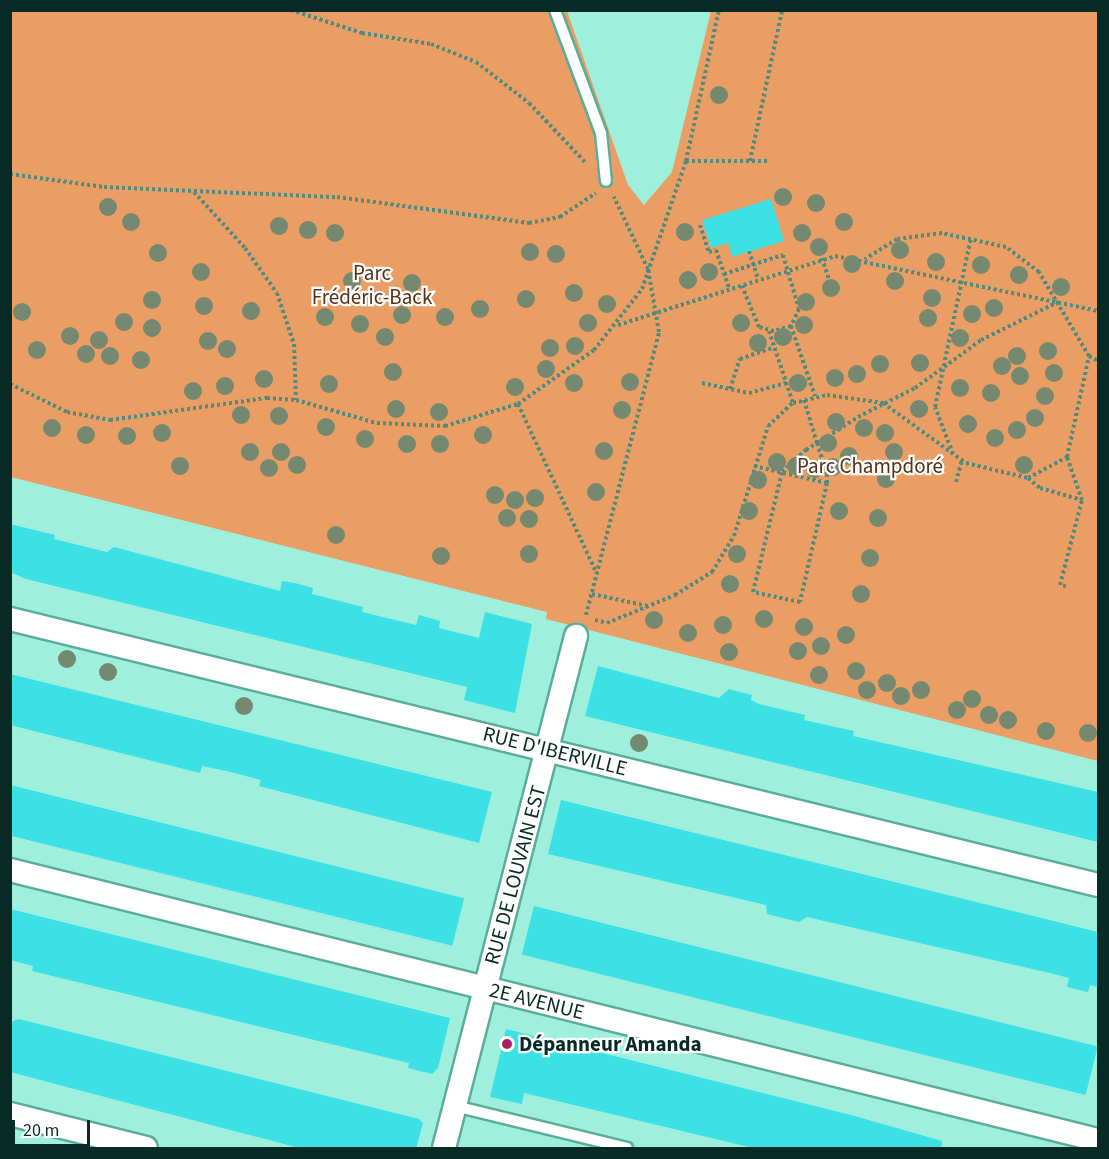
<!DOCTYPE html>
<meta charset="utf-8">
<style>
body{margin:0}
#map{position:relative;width:1109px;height:1159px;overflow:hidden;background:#9ef0dc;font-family:"Source Sans 3",sans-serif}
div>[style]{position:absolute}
.green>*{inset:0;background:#ea9e63}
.building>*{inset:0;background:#3be1e5;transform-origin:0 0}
.path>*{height:4px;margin-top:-2px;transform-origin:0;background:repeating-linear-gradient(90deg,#508b7d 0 3px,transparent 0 6px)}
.roads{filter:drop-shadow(2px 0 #5bad9b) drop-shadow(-2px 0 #5bad9b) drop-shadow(0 2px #5bad9b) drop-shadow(0 -2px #5bad9b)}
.lane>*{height:10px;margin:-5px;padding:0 5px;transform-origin:5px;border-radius:5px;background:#fff}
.street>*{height:22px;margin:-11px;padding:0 11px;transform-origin:11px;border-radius:11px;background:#fff}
.trees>*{width:18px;height:18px;margin:-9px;border-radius:50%;background:#758870}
.dots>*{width:16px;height:16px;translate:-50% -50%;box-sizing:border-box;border:3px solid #fefefe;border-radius:50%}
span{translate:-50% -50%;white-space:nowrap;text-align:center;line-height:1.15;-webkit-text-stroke:4.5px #fefefe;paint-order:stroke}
.park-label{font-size:21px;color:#543217}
.street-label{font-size:21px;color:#082c25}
.poi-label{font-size:21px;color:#082c25;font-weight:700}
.left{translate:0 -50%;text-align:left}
.frame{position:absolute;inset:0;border:12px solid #082c25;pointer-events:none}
.scale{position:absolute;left:12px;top:1120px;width:78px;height:27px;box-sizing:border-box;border:3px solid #082c25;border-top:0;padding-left:8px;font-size:18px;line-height:21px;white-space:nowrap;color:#082c25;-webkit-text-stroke:4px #fefefe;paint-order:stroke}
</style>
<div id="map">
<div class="green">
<div style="clip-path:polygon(10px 11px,567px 11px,628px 185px,644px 205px,672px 172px,711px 11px,1098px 11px,1098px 761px,546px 619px,547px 612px,11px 477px)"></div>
</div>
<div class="building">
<div style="clip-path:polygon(771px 199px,784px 241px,732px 257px,728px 243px,711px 248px,702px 220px)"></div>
<div style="clip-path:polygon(10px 524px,55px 535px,54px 539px,107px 552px,114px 547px,280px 591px,282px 581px,295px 583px,313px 588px,312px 594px,363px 607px,362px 612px,416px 625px,419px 615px,440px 621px,439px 628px,479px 638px,485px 612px,532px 624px,515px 713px,464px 700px,467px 687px,26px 579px,10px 572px)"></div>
<div style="clip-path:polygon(598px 666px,719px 698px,729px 689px,752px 695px,751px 700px,759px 704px,805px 715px,804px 720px,854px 731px,853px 736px,1098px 792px,1098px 842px,585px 716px)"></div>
<div style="clip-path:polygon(10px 674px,492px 792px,479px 843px,259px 786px,261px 780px,231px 772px,202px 766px,200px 773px,10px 725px)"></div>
<div style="left:10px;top:785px;width:468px;height:49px;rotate:14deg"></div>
<div style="clip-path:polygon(561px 800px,1098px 932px,1098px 987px,1090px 985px,1088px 992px,1067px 987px,1069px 978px,1050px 973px,807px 917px,799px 922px,767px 914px,766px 905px,548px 854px)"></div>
<div style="left:534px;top:906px;width:581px;height:50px;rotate:14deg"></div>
<div style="clip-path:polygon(10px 909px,450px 1018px,438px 1068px,432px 1074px,408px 1068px,409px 1063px,32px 971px,33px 966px,10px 960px)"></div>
<div style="clip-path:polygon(19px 1019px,419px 1119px,423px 1123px,416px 1149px,303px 1149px,10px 1072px,10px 1022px)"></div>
<div style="clip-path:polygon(506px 1029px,851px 1115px,942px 1141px,941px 1149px,757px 1149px,524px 1093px,522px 1104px,490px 1097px)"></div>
</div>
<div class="path">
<div style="left:291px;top:10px;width:75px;rotate:17.9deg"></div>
<div style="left:362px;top:33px;width:70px;rotate:9.1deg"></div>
<div style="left:431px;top:44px;width:48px;rotate:21.8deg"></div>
<div style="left:476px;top:62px;width:67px;rotate:37.7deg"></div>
<div style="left:529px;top:103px;width:81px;rotate:46.5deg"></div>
<div style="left:686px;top:161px;width:82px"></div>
<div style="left:750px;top:161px;width:154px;rotate:-78deg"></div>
<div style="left:10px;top:174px;width:95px;rotate:7.9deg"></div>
<div style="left:104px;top:187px;width:233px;rotate:2.5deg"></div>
<div style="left:337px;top:197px;width:194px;rotate:7.7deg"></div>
<div style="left:529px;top:223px;width:32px;rotate:-11deg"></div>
<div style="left:560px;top:217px;width:43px;rotate:-33.7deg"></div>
<div style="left:194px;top:192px;width:76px;rotate:47.7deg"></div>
<div style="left:245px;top:248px;width:55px;rotate:54.6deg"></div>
<div style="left:277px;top:293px;width:54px;rotate:71.6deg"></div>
<div style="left:294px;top:344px;width:56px;rotate:88deg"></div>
<div style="left:700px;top:225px;width:28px;rotate:72deg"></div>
<div style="left:709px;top:252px;width:7px;rotate:-16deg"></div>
<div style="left:716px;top:250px;width:40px;rotate:71.1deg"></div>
<div style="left:749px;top:251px;width:29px;rotate:72deg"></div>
<div style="left:822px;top:258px;width:25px;rotate:72deg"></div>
<div style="left:724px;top:274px;width:62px;rotate:-17.9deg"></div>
<div style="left:783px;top:255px;width:56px;rotate:73.5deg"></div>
<div style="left:799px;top:309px;width:19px;rotate:115deg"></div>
<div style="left:791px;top:326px;width:18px;rotate:164deg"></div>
<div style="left:774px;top:331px;width:16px;rotate:-165deg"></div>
<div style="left:759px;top:327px;width:47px;rotate:-112.7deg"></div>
<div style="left:618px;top:325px;width:228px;rotate:-17.6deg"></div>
<div style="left:835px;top:256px;width:269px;rotate:11.8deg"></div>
<div style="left:791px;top:326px;width:74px;rotate:71.1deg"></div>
<div style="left:769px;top:331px;width:76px;rotate:71.6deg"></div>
<div style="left:1089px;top:356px;width:10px;rotate:29deg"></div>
<div style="left:702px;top:383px;width:48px;rotate:12deg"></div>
<div style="left:749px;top:393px;width:39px;rotate:-15deg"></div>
<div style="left:10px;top:384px;width:64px;rotate:26.2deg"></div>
<div style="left:67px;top:412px;width:44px;rotate:10.5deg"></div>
<div style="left:110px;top:420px;width:159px;rotate:-8deg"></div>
<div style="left:267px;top:398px;width:29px;rotate:4deg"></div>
<div style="left:296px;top:400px;width:84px;rotate:15.9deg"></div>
<div style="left:377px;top:423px;width:68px;rotate:2.5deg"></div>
<div style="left:445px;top:426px;width:76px;rotate:-16.8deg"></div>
<div style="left:518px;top:404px;width:93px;rotate:-35.4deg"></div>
<div style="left:594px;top:350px;width:78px;rotate:-51.8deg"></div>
<div style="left:642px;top:289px;width:135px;rotate:-71deg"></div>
<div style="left:686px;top:161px;width:155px;rotate:-77.7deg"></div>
<div style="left:730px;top:389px;width:32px;rotate:-72deg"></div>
<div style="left:740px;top:359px;width:36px;rotate:-19deg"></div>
<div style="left:804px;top:400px;width:45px;rotate:73.2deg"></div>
<div style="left:817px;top:443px;width:33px;rotate:72deg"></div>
<div style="left:827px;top:474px;width:9px;rotate:90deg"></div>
<div style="left:827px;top:483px;width:122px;rotate:102.8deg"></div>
<div style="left:800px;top:602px;width:48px;rotate:-168deg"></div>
<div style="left:753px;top:592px;width:123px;rotate:-76.4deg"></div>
<div style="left:782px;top:472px;width:33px;rotate:-43deg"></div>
<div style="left:806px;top:450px;width:13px;rotate:-32deg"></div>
<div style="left:817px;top:443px;width:25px;rotate:-32deg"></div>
<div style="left:838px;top:430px;width:24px;rotate:-33deg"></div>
<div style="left:858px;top:417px;width:64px;rotate:-27deg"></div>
<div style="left:915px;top:388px;width:82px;rotate:-36deg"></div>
<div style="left:981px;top:340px;width:86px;rotate:-26.3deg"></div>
<div style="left:518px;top:404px;width:187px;rotate:65.1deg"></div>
<div style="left:953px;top:454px;width:50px;rotate:-111deg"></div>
<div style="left:935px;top:407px;width:173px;rotate:-78deg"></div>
<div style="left:754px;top:466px;width:75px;rotate:13.1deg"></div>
<div style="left:1028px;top:478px;width:16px;rotate:40deg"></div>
<div style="left:1040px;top:488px;width:44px;rotate:15.9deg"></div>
<div style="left:956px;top:482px;width:23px;rotate:-75deg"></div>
<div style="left:1066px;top:586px;width:6px;rotate:-171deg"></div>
<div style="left:1060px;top:585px;width:88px;rotate:-75.5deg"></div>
<div style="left:1082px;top:500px;width:46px;rotate:-109.2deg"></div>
<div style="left:592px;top:594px;width:57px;rotate:12.1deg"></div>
<div style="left:586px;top:615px;width:292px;rotate:-75.5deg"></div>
<div style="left:659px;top:332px;width:64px;rotate:-99.9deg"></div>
<div style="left:648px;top:269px;width:80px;rotate:-115.3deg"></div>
<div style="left:595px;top:620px;width:12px;rotate:14deg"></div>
<div style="left:607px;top:623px;width:74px;rotate:-22.4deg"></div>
<div style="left:675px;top:595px;width:44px;rotate:-31.9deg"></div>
<div style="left:712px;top:572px;width:42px;rotate:-58.6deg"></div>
<div style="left:734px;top:536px;width:115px;rotate:-72.8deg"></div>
<div style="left:768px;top:426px;width:34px;rotate:-43deg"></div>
<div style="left:793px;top:403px;width:35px;rotate:-13deg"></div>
<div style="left:827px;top:395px;width:57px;rotate:8.1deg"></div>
<div style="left:883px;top:403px;width:102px;rotate:35.9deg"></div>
<div style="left:966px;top:463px;width:64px;rotate:13.6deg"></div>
<div style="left:1028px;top:478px;width:44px;rotate:-28.3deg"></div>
<div style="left:1067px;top:457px;width:103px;rotate:-77.7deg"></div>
<div style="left:1089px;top:356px;width:98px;rotate:-120.8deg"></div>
<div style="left:1039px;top:272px;width:41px;rotate:-142.9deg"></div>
<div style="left:1006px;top:247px;width:66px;rotate:-167.7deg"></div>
<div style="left:942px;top:233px;width:45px;rotate:172.4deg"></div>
<div style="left:897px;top:239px;width:38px;rotate:148deg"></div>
</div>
<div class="roads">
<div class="lane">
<div style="left:555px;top:10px;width:131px;rotate:69.5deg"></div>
<div style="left:601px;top:133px;width:48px;rotate:84.1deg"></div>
<div style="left:455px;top:1106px;width:177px;rotate:13.7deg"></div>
</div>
<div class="street">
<div style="left:10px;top:619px;width:1120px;rotate:13.74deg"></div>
<div style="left:10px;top:870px;width:1121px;rotate:13.94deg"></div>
<div style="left:10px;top:1114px;width:140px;rotate:14deg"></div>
<div style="left:444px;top:1148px;width:529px;rotate:-75.54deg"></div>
</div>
</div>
<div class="trees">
<div style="left:719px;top:95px"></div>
<div style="left:783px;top:197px"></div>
<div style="left:816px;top:203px"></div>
<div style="left:108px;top:207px"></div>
<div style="left:131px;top:222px"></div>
<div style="left:844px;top:222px"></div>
<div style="left:279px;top:226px"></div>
<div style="left:308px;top:230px"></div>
<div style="left:685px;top:232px"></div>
<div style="left:335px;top:233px"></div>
<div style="left:802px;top:233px"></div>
<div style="left:819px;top:247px"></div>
<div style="left:900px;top:250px"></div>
<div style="left:530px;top:252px"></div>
<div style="left:158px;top:253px"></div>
<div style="left:556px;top:254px"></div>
<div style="left:936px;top:262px"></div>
<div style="left:852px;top:264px"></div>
<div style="left:981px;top:265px"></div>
<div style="left:201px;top:272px"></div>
<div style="left:709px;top:272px"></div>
<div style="left:1019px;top:275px"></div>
<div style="left:688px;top:280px"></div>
<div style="left:352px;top:281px"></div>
<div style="left:895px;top:281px"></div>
<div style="left:412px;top:283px"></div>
<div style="left:1061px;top:287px"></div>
<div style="left:831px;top:288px"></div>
<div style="left:574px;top:293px"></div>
<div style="left:932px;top:298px"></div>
<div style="left:526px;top:299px"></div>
<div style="left:152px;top:300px"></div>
<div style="left:806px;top:302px"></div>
<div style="left:607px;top:304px"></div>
<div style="left:204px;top:306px"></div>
<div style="left:994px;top:308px"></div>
<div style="left:480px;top:309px"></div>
<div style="left:251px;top:311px"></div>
<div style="left:22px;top:312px"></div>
<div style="left:972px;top:314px"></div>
<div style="left:402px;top:315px"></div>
<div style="left:325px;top:317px"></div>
<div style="left:445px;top:317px"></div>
<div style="left:928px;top:318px"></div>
<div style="left:124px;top:322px"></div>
<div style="left:588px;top:323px"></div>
<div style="left:741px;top:323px"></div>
<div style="left:360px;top:324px"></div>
<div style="left:804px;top:325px"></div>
<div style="left:152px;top:328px"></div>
<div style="left:70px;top:336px"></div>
<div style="left:385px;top:337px"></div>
<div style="left:783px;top:337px"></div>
<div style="left:960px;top:338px"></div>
<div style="left:99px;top:340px"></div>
<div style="left:208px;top:341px"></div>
<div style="left:758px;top:343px"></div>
<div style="left:575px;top:346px"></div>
<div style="left:550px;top:348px"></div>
<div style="left:227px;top:349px"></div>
<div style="left:37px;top:350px"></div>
<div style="left:1048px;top:351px"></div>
<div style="left:86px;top:354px"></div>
<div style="left:110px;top:356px"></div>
<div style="left:1017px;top:356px"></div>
<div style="left:141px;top:360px"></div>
<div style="left:920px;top:363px"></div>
<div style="left:880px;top:364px"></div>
<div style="left:1002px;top:366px"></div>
<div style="left:546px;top:369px"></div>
<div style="left:393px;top:372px"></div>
<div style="left:1054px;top:373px"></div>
<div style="left:857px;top:374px"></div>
<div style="left:1020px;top:376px"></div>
<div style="left:835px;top:378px"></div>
<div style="left:264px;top:379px"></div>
<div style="left:630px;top:382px"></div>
<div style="left:574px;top:383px"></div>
<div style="left:798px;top:383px"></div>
<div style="left:329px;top:384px"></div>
<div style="left:225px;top:386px"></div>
<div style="left:515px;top:387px"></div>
<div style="left:960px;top:388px"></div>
<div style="left:193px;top:391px"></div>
<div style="left:991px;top:393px"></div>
<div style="left:1045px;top:396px"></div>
<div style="left:396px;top:409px"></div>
<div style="left:919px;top:409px"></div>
<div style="left:622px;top:410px"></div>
<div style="left:439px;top:412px"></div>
<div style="left:241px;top:415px"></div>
<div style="left:279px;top:416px"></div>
<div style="left:1035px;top:418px"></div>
<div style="left:836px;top:422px"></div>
<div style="left:968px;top:424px"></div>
<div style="left:326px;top:427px"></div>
<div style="left:52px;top:428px"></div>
<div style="left:864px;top:428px"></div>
<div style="left:1017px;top:430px"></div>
<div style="left:162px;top:433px"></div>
<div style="left:885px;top:433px"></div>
<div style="left:86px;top:435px"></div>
<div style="left:483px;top:435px"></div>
<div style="left:127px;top:436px"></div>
<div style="left:995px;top:438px"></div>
<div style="left:365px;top:439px"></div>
<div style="left:828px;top:443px"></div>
<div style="left:407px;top:444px"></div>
<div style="left:440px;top:444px"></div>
<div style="left:604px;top:451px"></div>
<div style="left:250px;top:452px"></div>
<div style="left:281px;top:452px"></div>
<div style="left:894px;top:452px"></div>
<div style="left:849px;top:456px"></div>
<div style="left:777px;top:462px"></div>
<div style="left:297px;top:465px"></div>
<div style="left:1024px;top:465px"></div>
<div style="left:180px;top:466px"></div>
<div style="left:796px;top:466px"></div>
<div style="left:833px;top:467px"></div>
<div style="left:269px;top:468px"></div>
<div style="left:815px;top:469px"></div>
<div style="left:886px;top:479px"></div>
<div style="left:758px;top:480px"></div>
<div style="left:596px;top:492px"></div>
<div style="left:495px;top:495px"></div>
<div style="left:535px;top:498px"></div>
<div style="left:515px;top:500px"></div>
<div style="left:749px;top:511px"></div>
<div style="left:839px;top:511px"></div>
<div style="left:507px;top:518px"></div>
<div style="left:878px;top:518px"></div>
<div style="left:529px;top:519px"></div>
<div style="left:336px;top:535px"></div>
<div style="left:529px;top:554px"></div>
<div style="left:737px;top:554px"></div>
<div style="left:441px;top:556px"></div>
<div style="left:870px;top:558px"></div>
<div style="left:730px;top:584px"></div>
<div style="left:861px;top:594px"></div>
<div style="left:764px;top:619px"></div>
<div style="left:654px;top:620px"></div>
<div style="left:723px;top:625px"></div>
<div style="left:804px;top:627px"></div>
<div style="left:688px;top:633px"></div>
<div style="left:846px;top:635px"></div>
<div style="left:821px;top:646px"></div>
<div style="left:798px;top:651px"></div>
<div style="left:729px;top:652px"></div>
<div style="left:67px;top:659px"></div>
<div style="left:856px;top:671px"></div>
<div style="left:108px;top:672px"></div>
<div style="left:819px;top:675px"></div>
<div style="left:887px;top:683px"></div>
<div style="left:867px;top:690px"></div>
<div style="left:921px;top:690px"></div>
<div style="left:901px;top:696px"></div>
<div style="left:972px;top:699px"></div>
<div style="left:244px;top:706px"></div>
<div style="left:957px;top:710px"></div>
<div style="left:989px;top:715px"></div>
<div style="left:1008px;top:720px"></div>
<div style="left:1046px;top:731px"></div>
<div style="left:1088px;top:733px"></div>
<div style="left:639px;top:743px"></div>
</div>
<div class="dots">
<div style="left:507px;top:1044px;background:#a81d61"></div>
</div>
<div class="park-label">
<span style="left:372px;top:285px">Parc<br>Frédéric-Back</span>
<span style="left:870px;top:466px">Parc Champdoré</span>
</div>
<div class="street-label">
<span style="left:555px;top:751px;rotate:14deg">RUE D'IBERVILLE</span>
<span style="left:515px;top:875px;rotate:-75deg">RUE DE LOUVAIN EST</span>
<span style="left:537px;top:1001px;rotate:14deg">2E AVENUE</span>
</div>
<div class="poi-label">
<span class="left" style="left:519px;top:1044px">Dépanneur Amanda</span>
</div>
<div class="frame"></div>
<div class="scale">20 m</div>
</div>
